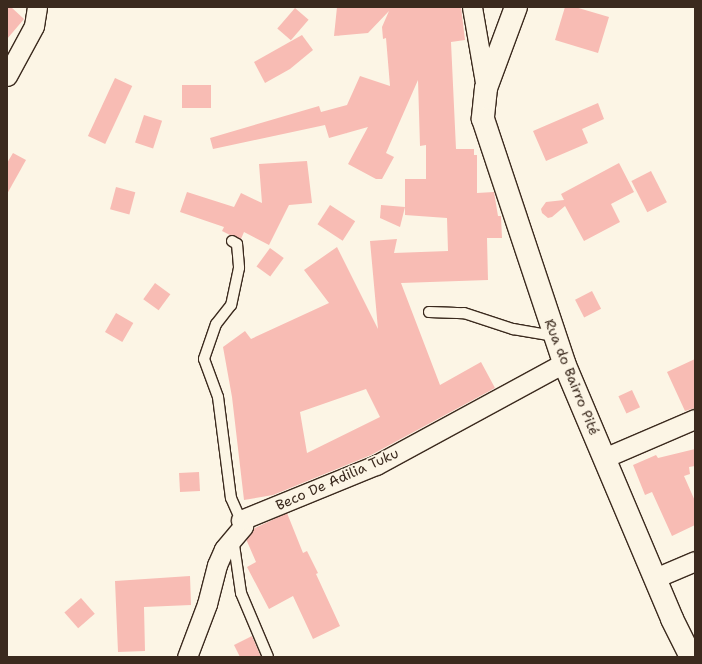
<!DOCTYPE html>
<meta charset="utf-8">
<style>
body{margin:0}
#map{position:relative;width:702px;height:664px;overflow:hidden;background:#fcf5e5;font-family:"Shantell Sans",sans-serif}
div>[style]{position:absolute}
.building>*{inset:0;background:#f8bcb4;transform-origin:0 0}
.roads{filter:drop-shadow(1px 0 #3b2a1e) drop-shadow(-1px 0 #3b2a1e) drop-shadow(0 1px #3b2a1e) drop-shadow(0 -1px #3b2a1e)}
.lane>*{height:10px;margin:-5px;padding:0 5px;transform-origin:5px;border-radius:5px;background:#fcf5e5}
.street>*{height:19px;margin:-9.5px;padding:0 9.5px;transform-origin:9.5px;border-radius:9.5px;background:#fcf5e5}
.secondary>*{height:22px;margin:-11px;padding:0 11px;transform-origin:11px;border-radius:11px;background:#fcf5e5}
span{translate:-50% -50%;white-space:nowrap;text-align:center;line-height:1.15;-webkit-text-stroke:3.5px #fcf5e5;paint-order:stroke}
.street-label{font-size:14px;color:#3b2a1e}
.frame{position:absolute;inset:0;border:8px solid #3b2a1e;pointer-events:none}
</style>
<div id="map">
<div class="building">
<div style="clip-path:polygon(7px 7px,11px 7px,24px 19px,7px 39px)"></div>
<div style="clip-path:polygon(evenodd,337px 7px,461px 7px,465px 40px,451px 42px,456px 149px,474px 149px,474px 155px,477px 155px,477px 193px,494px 192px,498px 216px,501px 216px,502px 238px,487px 238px,488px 280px,401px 283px,440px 385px,481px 362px,495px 388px,371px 455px,273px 495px,244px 500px,232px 397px,223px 347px,245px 331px,251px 339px,329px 303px,304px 270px,337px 247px,378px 329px,370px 241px,397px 239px,394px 253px,448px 251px,447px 218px,405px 215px,405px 179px,426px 179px,426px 145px,420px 146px,418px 80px,386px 153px,394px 157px,382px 179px,376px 179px,348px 164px,368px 127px,329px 138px,325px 125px,213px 149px,210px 138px,319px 106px,321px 112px,347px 105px,360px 76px,390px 86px,386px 38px,383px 39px,382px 27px,389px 11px,368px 33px,334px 36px,337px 7px,366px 389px,380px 417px,307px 453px,300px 412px,366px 389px)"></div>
<div style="clip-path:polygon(565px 7px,575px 7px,609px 17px,598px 53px,555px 40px)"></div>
<div style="left:295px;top:8px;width:18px;height:27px;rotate:41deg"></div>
<div style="clip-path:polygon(302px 35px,313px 50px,290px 69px,265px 83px,254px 62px)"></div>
<div style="left:115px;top:78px;width:19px;height:64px;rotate:25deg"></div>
<div style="left:211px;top:85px;width:23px;height:29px;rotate:90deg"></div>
<div style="clip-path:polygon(598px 103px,604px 119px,582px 129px,588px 143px,546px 161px,533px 131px)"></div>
<div style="left:144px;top:115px;width:19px;height:29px;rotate:18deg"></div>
<div style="clip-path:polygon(13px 153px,26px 160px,7px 194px,7px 163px)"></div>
<div style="clip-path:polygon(307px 161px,312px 203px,289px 205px,269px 245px,244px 232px,241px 239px,230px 235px,222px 231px,224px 227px,180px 212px,187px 192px,234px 207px,241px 193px,262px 203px,259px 164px)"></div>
<div style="clip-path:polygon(619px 163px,634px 192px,611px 204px,620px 222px,584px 241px,565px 206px,552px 217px,548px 218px,542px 213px,541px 209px,546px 202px,564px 200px,561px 194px)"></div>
<div style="left:651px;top:171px;width:35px;height:22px;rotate:63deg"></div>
<div style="left:116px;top:187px;width:20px;height:23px;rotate:15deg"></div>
<div style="left:330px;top:205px;width:30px;height:23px;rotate:33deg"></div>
<div style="clip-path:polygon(381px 205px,405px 207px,400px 227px,380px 218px)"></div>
<div style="left:270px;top:248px;width:17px;height:23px;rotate:36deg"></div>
<div style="left:155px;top:283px;width:19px;height:20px;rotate:36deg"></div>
<div style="left:592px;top:291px;width:20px;height:19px;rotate:63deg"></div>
<div style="left:116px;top:313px;width:20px;height:22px;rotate:30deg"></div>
<div style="clip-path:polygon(695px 359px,695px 408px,685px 411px,667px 372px)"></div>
<div style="left:632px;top:390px;width:19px;height:15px;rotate:65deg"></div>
<div style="clip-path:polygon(695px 449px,695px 466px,689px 467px,690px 474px,684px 476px,695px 501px,695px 525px,672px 536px,652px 492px,645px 495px,633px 465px,656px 455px,658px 458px)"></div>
<div style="left:199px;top:472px;width:19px;height:20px;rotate:87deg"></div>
<div style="clip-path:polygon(287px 513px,303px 553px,307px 551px,318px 573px,316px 574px,340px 626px,313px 639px,293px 596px,269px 609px,247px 567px,256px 562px,246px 539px,253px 529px)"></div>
<div style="clip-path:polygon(190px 576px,191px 605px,144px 607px,145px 651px,118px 652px,115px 581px)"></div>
<div style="left:81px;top:598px;width:21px;height:22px;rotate:49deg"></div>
<div style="clip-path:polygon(252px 636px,261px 657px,240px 657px,234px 645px)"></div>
</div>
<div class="roads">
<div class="lane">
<div style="left:232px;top:241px;width:6px;rotate:31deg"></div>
<div style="left:237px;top:244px;width:24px;rotate:85deg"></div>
<div style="left:239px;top:268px;width:38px;rotate:102deg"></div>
<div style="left:231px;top:305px;width:24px;rotate:128deg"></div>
<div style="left:216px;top:324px;width:37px;rotate:109deg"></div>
<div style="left:204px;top:359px;width:40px;rotate:69.8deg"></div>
<div style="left:218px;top:397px;width:102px;rotate:82.7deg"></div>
<div style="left:231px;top:498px;width:24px;rotate:66deg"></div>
<div style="left:429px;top:312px;width:35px;rotate:2deg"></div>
<div style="left:464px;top:313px;width:52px;rotate:18.1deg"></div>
<div style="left:513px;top:329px;width:42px;rotate:9.7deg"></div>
<div style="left:233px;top:538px;width:56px;rotate:81.7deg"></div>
<div style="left:241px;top:593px;width:69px;rotate:67.1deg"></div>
</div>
<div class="street">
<div style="left:472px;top:7px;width:82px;rotate:80.2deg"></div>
<div style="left:7px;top:76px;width:57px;rotate:-61.6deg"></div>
<div style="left:34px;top:26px;width:19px;rotate:-81deg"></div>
<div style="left:604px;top:458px;width:99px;rotate:-23.2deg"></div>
<div style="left:655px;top:578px;width:43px;rotate:-23deg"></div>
<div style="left:187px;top:657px;width:57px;rotate:-69.3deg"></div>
<div style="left:207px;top:604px;width:40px;rotate:-75.6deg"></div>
<div style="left:217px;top:565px;width:17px;rotate:-66deg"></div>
<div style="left:224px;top:549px;width:30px;rotate:-50deg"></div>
<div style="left:243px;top:526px;width:6px;rotate:-108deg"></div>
<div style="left:241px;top:520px;width:146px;rotate:-22.2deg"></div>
<div style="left:376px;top:465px;width:214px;rotate:-28.5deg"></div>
</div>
<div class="secondary">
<div style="left:516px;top:7px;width:86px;rotate:110.3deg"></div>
<div style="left:486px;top:88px;width:31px;rotate:96deg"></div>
<div style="left:483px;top:119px;width:257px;rotate:71.6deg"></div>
<div style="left:564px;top:363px;width:278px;rotate:67.1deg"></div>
<div style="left:672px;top:619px;width:42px;rotate:63.4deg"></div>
</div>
</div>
<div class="street-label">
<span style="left:572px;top:377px;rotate:68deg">Rua do Bairro Pité</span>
<span style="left:337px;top:479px;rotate:-24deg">Beco De Adilia Tuku</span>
</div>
<div class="frame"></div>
</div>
